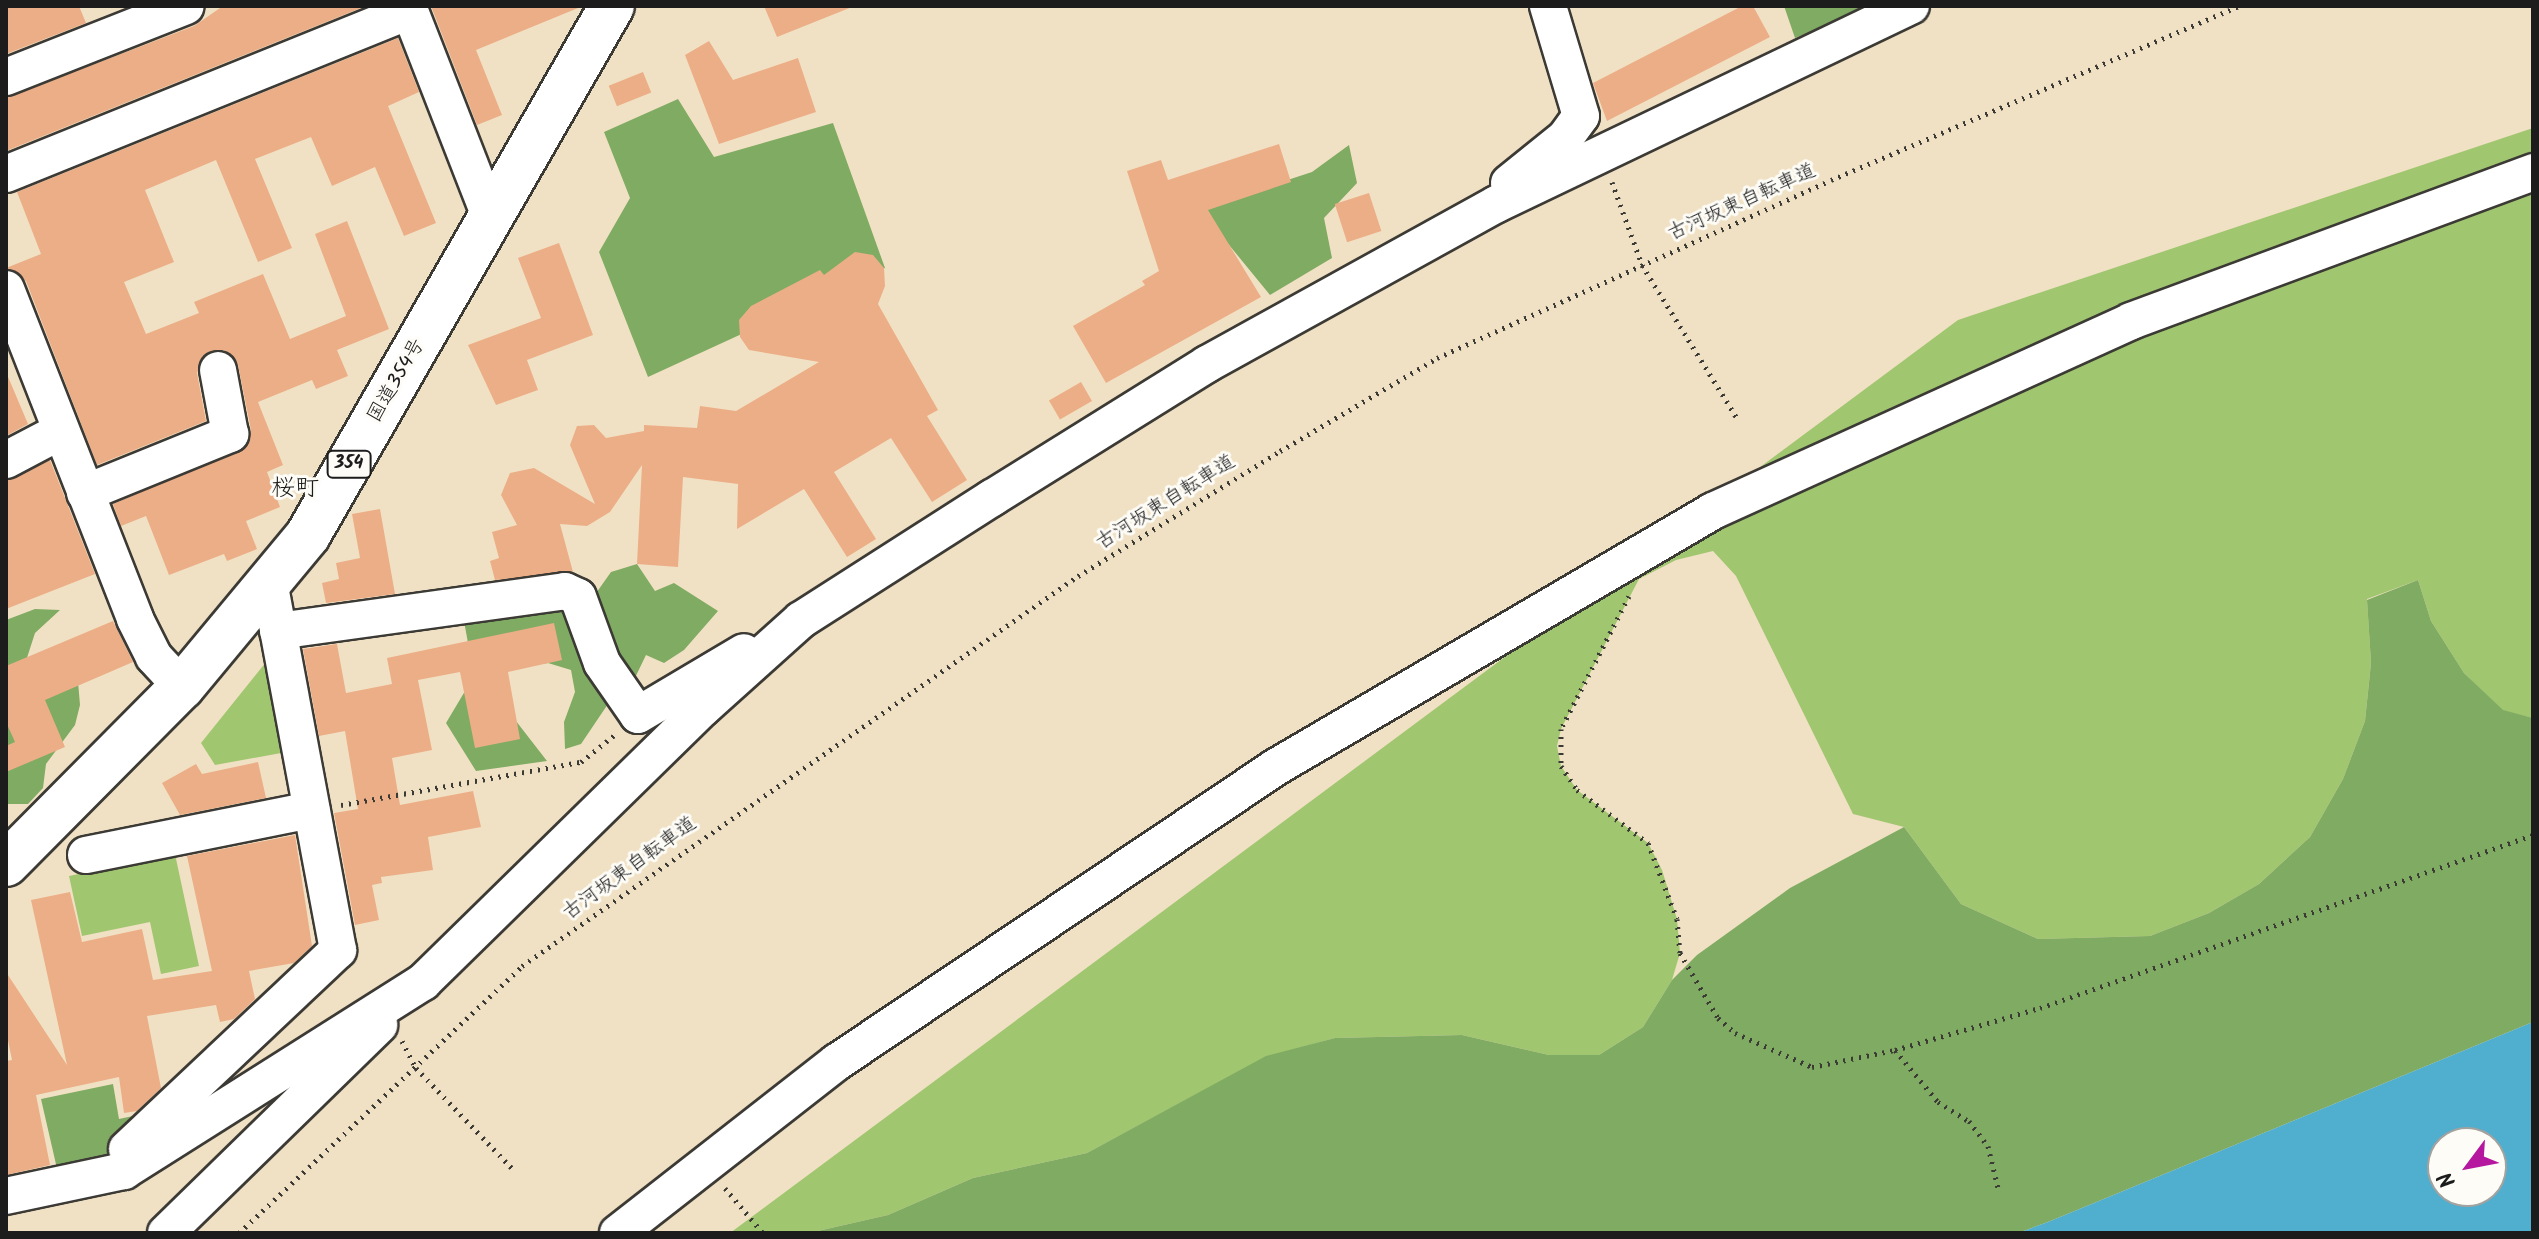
<!DOCTYPE html>
<meta charset="utf-8">
<style>
body{margin:0}
#map{position:relative;width:2539px;height:1239px;overflow:hidden;background:#f1e1c4;font-family:Kalam,"Klee One",sans-serif}
div>[style]{position:absolute}
.green>*{inset:0;background:#a1c670}
.forest>*{inset:0;background:#80ab62}
.water>*{inset:0;background:#50aece}
.building>*{inset:0;background:#ecae87;transform-origin:0 0}
.path>*{height:5px;margin-top:-2.5px;transform-origin:0;background:repeating-linear-gradient(90deg,#3c3a35 0 2px,transparent 0 8px)}
.roads{filter:drop-shadow(2px 0 #3c3a35) drop-shadow(-2px 0 #3c3a35) drop-shadow(0 2px #3c3a35) drop-shadow(0 -2px #3c3a35)}
.minor>*{height:36px;margin:-18px;padding:0 18px;transform-origin:18px;border-radius:18px;background:#fff}
.highway>*{height:44px;margin:-22px;padding:0 22px;transform-origin:22px;border-radius:22px;background:#fff}
span{translate:-50% -50%;white-space:nowrap;text-align:center;line-height:1.15;-webkit-text-stroke:6px #fdfcf7;paint-order:stroke}
.shield-label span{padding:2px 6px;background:#fdfcf7;border:2px solid;border-radius:6px;-webkit-text-stroke-width:0}
.shield-label{font-size:18px;color:#1c1c1c;font-weight:700}
.street-label{font-size:20px;color:#1c1c1c}
.quarter-label{font-size:24px;color:#1c1c1c}
.frame{position:absolute;inset:0;border:8px solid #1c1c1c;pointer-events:none}
.north{position:absolute;left:2427px;top:1127px;width:80px;height:80px;box-sizing:border-box;background:#fdfcf7;border:2px solid #a3a29f;border-radius:50%;rotate:238deg;font-size:22px;font-weight:700;line-height:32px;text-align:center;color:#1c1c1c}
.north::after{content:'';display:block;margin:auto;width:28px;height:36px;background:#b5179e;clip-path:polygon(50% 0,100% 100%,50% 72%,0 100%)}
</style>
<div id="map">
<div class="green">
<div style="clip-path:polygon(2533px 128px,2533px 718px,2503px 711px,2464px 673px,2431px 621px,2418px 580px,2367px 599px,2371px 663px,2365px 721px,2343px 779px,2310px 837px,2259px 884px,2209px 913px,2150px 936px,2038px 939px,1961px 904px,1904px 827px,1853px 814px,1736px 576px,1713px 551px,1676px 560px,1639px 579px,1561px 729px,1557px 746px,1561px 766px,1577px 790px,1648px 843px,1662px 870px,1677px 919px,1680px 953px,1672px 980px,1643px 1027px,1599px 1055px,1549px 1055px,1462px 1035px,1335px 1038px,1266px 1057px,1087px 1153px,973px 1178px,888px 1215px,809px 1233px,730px 1233px,1958px 320px)"></div>
<div style="clip-path:polygon(275px 651px,292px 751px,215px 765px,201px 743px)"></div>
<div style="clip-path:polygon(175px 854px,199px 966px,161px 974px,150px 922px,82px 936px,69px 876px)"></div>
</div>
<div class="forest">
<div style="clip-path:polygon(1784px 6px,1874px 6px,1795px 38px)"></div>
<div style="clip-path:polygon(678px 99px,714px 157px,833px 123px,885px 268px,648px 377px,599px 252px,630px 198px,604px 132px)"></div>
<div style="clip-path:polygon(1349px 145px,1357px 183px,1324px 218px,1332px 258px,1270px 295px,1207px 218px,1208px 206px,1312px 172px)"></div>
<div style="clip-path:polygon(637px 564px,655px 591px,674px 583px,718px 611px,684px 650px,664px 663px,646px 655px,632px 684px,610px 701px,581px 744px,565px 749px,564px 722px,575px 692px,571px 670px,548px 663px,493px 671px,505px 707px,547px 761px,476px 771px,446px 723px,474px 676px,464px 621px,594px 596px,611px 572px)"></div>
<div style="clip-path:polygon(2418px 580px,2431px 621px,2464px 673px,2503px 710px,2533px 718px,2533px 1022px,2048px 1222px,2018px 1233px,809px 1233px,888px 1215px,973px 1178px,1087px 1153px,1266px 1056px,1335px 1038px,1462px 1035px,1549px 1055px,1599px 1055px,1643px 1027px,1672px 980px,1697px 955px,1790px 888px,1904px 827px,1961px 904px,2038px 939px,2150px 936px,2209px 913px,2259px 884px,2310px 837px,2343px 779px,2365px 721px,2371px 663px,2367px 600px)"></div>
<div style="clip-path:polygon(35px 609px,60px 610px,35px 633px,25px 664px,76px 658px,80px 705px,75px 725px,46px 764px,43px 788px,28px 804px,6px 804px,6px 620px)"></div>
<div style="clip-path:polygon(113px 1084px,119px 1119px,156px 1111px,91px 1168px,58px 1173px,41px 1099px)"></div>
</div>
<div class="water">
<div style="clip-path:polygon(evenodd,2533px 1022px,2533px 1233px,2018px 1233px,2048px 1222px,2533px 1022px,2443px 1143px,2491px 1143px,2491px 1191px,2443px 1191px,2443px 1143px)"></div>
</div>
<div class="building">
<div style="clip-path:polygon(14px 6px,79px 6px,86px 23px,6px 54px,6px 9px)"></div>
<div style="clip-path:polygon(223px 6px,366px 6px,6px 151px,6px 98px,194px 26px)"></div>
<div style="clip-path:polygon(431px 6px,583px 6px,476px 50px,502px 115px,477px 125px)"></div>
<div style="clip-path:polygon(764px 6px,852px 6px,852px 7px,777px 37px)"></div>
<div style="clip-path:polygon(1742px 6px,1753px 6px,1770px 37px,1607px 121px,1593px 83px)"></div>
<div style="clip-path:polygon(398px 38px,419px 92px,388px 106px,436px 223px,404px 236px,375px 167px,332px 186px,311px 137px,255px 159px,292px 248px,258px 262px,216px 160px,145px 190px,174px 262px,124px 282px,146px 334px,199px 313px,194px 302px,263px 274px,290px 339px,346px 316px,315px 234px,347px 221px,389px 329px,337px 350px,348px 376px,316px 389px,312px 380px,258px 402px,283px 465px,267px 472px,280px 507px,246px 521px,257px 549px,227px 561px,224px 554px,169px 575px,146px 516px,121px 526px,113px 504px,246px 447px,251px 430px,238px 365px,224px 350px,205px 354px,197px 373px,206px 421px,97px 465px,26px 281px,6px 268px,41px 254px,17px 192px)"></div>
<div style="clip-path:polygon(709px 41px,733px 80px,798px 58px,816px 112px,719px 144px,685px 55px)"></div>
<div style="left:643px;top:72px;width:22px;height:37px;rotate:68deg"></div>
<div style="clip-path:polygon(1279px 144px,1291px 182px,1208px 210px,1261px 297px,1106px 383px,1073px 326px,1145px 285px,1142px 281px,1159px 271px,1127px 171px,1161px 160px,1168px 180px)"></div>
<div style="left:1369px;top:193px;width:40px;height:36px;rotate:72deg"></div>
<div style="clip-path:polygon(559px 243px,593px 335px,527px 360px,538px 390px,496px 405px,468px 345px,541px 318px,518px 258px)"></div>
<div style="clip-path:polygon(855px 252px,873px 255px,884px 268px,885px 286px,878px 304px,938px 410px,927px 416px,967px 480px,932px 502px,891px 438px,834px 472px,876px 539px,847px 557px,804px 489px,737px 529px,738px 484px,683px 477px,678px 567px,637px 564px,642px 465px,610px 512px,587px 526px,560px 524px,573px 572px,495px 580px,490px 561px,499px 558px,492px 532px,517px 525px,501px 495px,510px 473px,534px 468px,595px 504px,570px 445px,577px 426px,594px 425px,606px 438px,644px 431px,644px 425px,697px 428px,700px 406px,736px 411px,819px 362px,749px 350px,740px 337px,739px 320px,751px 306px,820px 270px,824px 275px)"></div>
<div style="clip-path:polygon(6px 372px,28px 424px,6px 436px)"></div>
<div style="left:1081px;top:382px;width:22px;height:37px;rotate:60deg"></div>
<div style="clip-path:polygon(50px 460px,95px 574px,6px 609px,6px 481px)"></div>
<div style="clip-path:polygon(380px 509px,395px 594px,326px 603px,322px 583px,339px 579px,336px 563px,360px 558px,352px 514px)"></div>
<div style="clip-path:polygon(113px 621px,133px 662px,45px 700px,65px 747px,6px 772px,6px 746px,15px 742px,6px 722px,6px 666px)"></div>
<div style="clip-path:polygon(554px 623px,562px 660px,508px 672px,520px 739px,475px 748px,460px 672px,418px 680px,432px 750px,392px 758px,400px 805px,473px 791px,481px 827px,428px 837px,433px 870px,381px 877px,382px 883px,372px 885px,379px 920px,355px 925px,334px 813px,358px 809px,345px 731px,319px 736px,303px 649px,337px 644px,346px 693px,392px 684px,387px 658px)"></div>
<div style="clip-path:polygon(258px 762px,266px 798px,180px 815px,162px 783px,196px 764px,202px 774px)"></div>
<div style="clip-path:polygon(295px 835px,312px 946px,294px 963px,249px 971px,255px 999px,234px 1019px,220px 1022px,216px 1005px,147px 1016px,161px 1088px,137px 1111px,124px 1113px,119px 1077px,36px 1095px,50px 1165px,6px 1175px,6px 1061px,12px 1060px,6px 1031px,6px 972px,67px 1065px,31px 900px,70px 892px,82px 942px,142px 929px,153px 980px,212px 971px,187px 856px)"></div>
</div>
<div class="path">
<div style="left:1612px;top:182px;width:88px;rotate:70.1deg"></div>
<div style="left:1642px;top:265px;width:182px;rotate:58.2deg"></div>
<div style="left:1629px;top:596px;width:149px;rotate:117.1deg"></div>
<div style="left:1561px;top:729px;width:37px;rotate:90deg"></div>
<div style="left:1561px;top:766px;width:29px;rotate:56deg"></div>
<div style="left:1577px;top:790px;width:89px;rotate:36.7deg"></div>
<div style="left:1648px;top:843px;width:81px;rotate:69.1deg"></div>
<div style="left:1677px;top:919px;width:34px;rotate:85deg"></div>
<div style="left:1680px;top:953px;width:75px;rotate:59.7deg"></div>
<div style="left:1718px;top:1018px;width:23px;rotate:41deg"></div>
<div style="left:1735px;top:1033px;width:84px;rotate:23.8deg"></div>
<div style="left:1812px;top:1067px;width:85px;rotate:-11.6deg"></div>
<div style="left:1895px;top:1050px;width:67px;rotate:50.4deg"></div>
<div style="left:1938px;top:1102px;width:36px;rotate:32deg"></div>
<div style="left:1969px;top:1121px;width:31px;rotate:53deg"></div>
<div style="left:1988px;top:1146px;width:47px;rotate:76.6deg"></div>
<div style="left:341px;top:805px;width:244px;rotate:-10.2deg"></div>
<div style="left:581px;top:762px;width:46px;rotate:-38.9deg"></div>
<div style="left:402px;top:1041px;width:30px;rotate:63deg"></div>
<div style="left:416px;top:1068px;width:140px;rotate:46.2deg"></div>
<div style="left:1895px;top:1050px;width:151px;rotate:-16.2deg"></div>
<div style="left:2040px;top:1008px;width:522px;rotate:-19.34deg"></div>
<div style="left:725px;top:1188px;width:59px;rotate:49.8deg"></div>
<div style="left:239px;top:1233px;width:389px;rotate:-43.3deg"></div>
<div style="left:522px;top:966px;width:679px;rotate:-35.05deg"></div>
<div style="left:1078px;top:576px;width:238px;rotate:-31.7deg"></div>
<div style="left:1280px;top:451px;width:182px;rotate:-30.6deg"></div>
<div style="left:1437px;top:358px;width:432px;rotate:-24.3deg"></div>
<div style="left:1831px;top:180px;width:443px;rotate:-23.1deg"></div>
</div>
<div class="roads">
<div class="minor">
<div style="left:408px;top:6px;width:229px;rotate:68.7deg"></div>
<div style="left:6px;top:77px;width:193px;rotate:-21.5deg"></div>
<div style="left:6px;top:174px;width:436px;rotate:-22deg"></div>
<div style="left:1509px;top:183px;width:72px;rotate:-38.8deg"></div>
<div style="left:1565px;top:138px;width:27px;rotate:-54deg"></div>
<div style="left:1581px;top:116px;width:115px;rotate:-106.7deg"></div>
<div style="left:6px;top:289px;width:354px;rotate:68.6deg"></div>
<div style="left:135px;top:619px;width:42px;rotate:63.4deg"></div>
<div style="left:154px;top:657px;width:41px;rotate:47deg"></div>
<div style="left:6px;top:460px;width:62px;rotate:-27.8deg"></div>
<div style="left:85px;top:493px;width:157px;rotate:-22.1deg"></div>
<div style="left:230px;top:434px;width:65px;rotate:-100.6deg"></div>
<div style="left:278px;top:631px;width:290px;rotate:-7.9deg"></div>
<div style="left:565px;top:591px;width:14px;rotate:25deg"></div>
<div style="left:578px;top:597px;width:70px;rotate:70deg"></div>
<div style="left:602px;top:663px;width:63px;rotate:55.3deg"></div>
<div style="left:638px;top:715px;width:123px;rotate:-30.7deg"></div>
<div style="left:86px;top:855px;width:230px;rotate:-11.3deg"></div>
<div style="left:127px;top:1149px;width:290px;rotate:-43.3deg"></div>
<div style="left:338px;top:950px;width:373px;rotate:-100.6deg"></div>
<div style="left:6px;top:1196px;width:121px;rotate:-12deg"></div>
<div style="left:124px;top:1171px;width:354px;rotate:-32.3deg"></div>
<div style="left:423px;top:982px;width:393px;rotate:-44.4deg"></div>
<div style="left:704px;top:707px;width:130px;rotate:-41.9deg"></div>
<div style="left:801px;top:620px;width:227px;rotate:-32.6deg"></div>
<div style="left:992px;top:498px;width:253px;rotate:-31.9deg"></div>
<div style="left:1207px;top:364px;width:331px;rotate:-28.9deg"></div>
<div style="left:1497px;top:204px;width:459px;rotate:-25.6deg"></div>
<div style="left:166px;top:1233px;width:298px;rotate:-44.3deg"></div>
<div style="left:618px;top:1233px;width:278px;rotate:-38deg"></div>
<div style="left:837px;top:1062px;width:529px;rotate:-33.9deg"></div>
<div style="left:1276px;top:767px;width:506px;rotate:-30.36deg"></div>
<div style="left:1713px;top:511px;width:459px;rotate:-24.4deg"></div>
<div style="left:2131px;top:321px;width:429px;rotate:-20.3deg"></div>
</div>
<div class="highway">
<div style="left:6px;top:864px;width:250px;rotate:-45.2deg"></div>
<div style="left:182px;top:687px;width:197px;rotate:-50.3deg"></div>
<div style="left:308px;top:535px;width:610px;rotate:-60.12deg"></div>
</div>
</div>
<div class="shield-label">
<span style="left:349px;top:464px">354</span>
</div>
<div class="street-label">
<span style="left:1742px;top:203px;rotate:-24deg">古河坂東自転車道</span>
<span style="left:397px;top:381px;rotate:-60deg">国道354号</span>
<span style="left:1166px;top:503px;rotate:-32deg">古河坂東自転車道</span>
<span style="left:630px;top:869px;rotate:-36deg">古河坂東自転車道</span>
</div>
<div class="quarter-label">
<span style="left:295px;top:489px">桜町</span>
</div>
<div class="frame"></div>
<div class="north">N</div>
</div>
